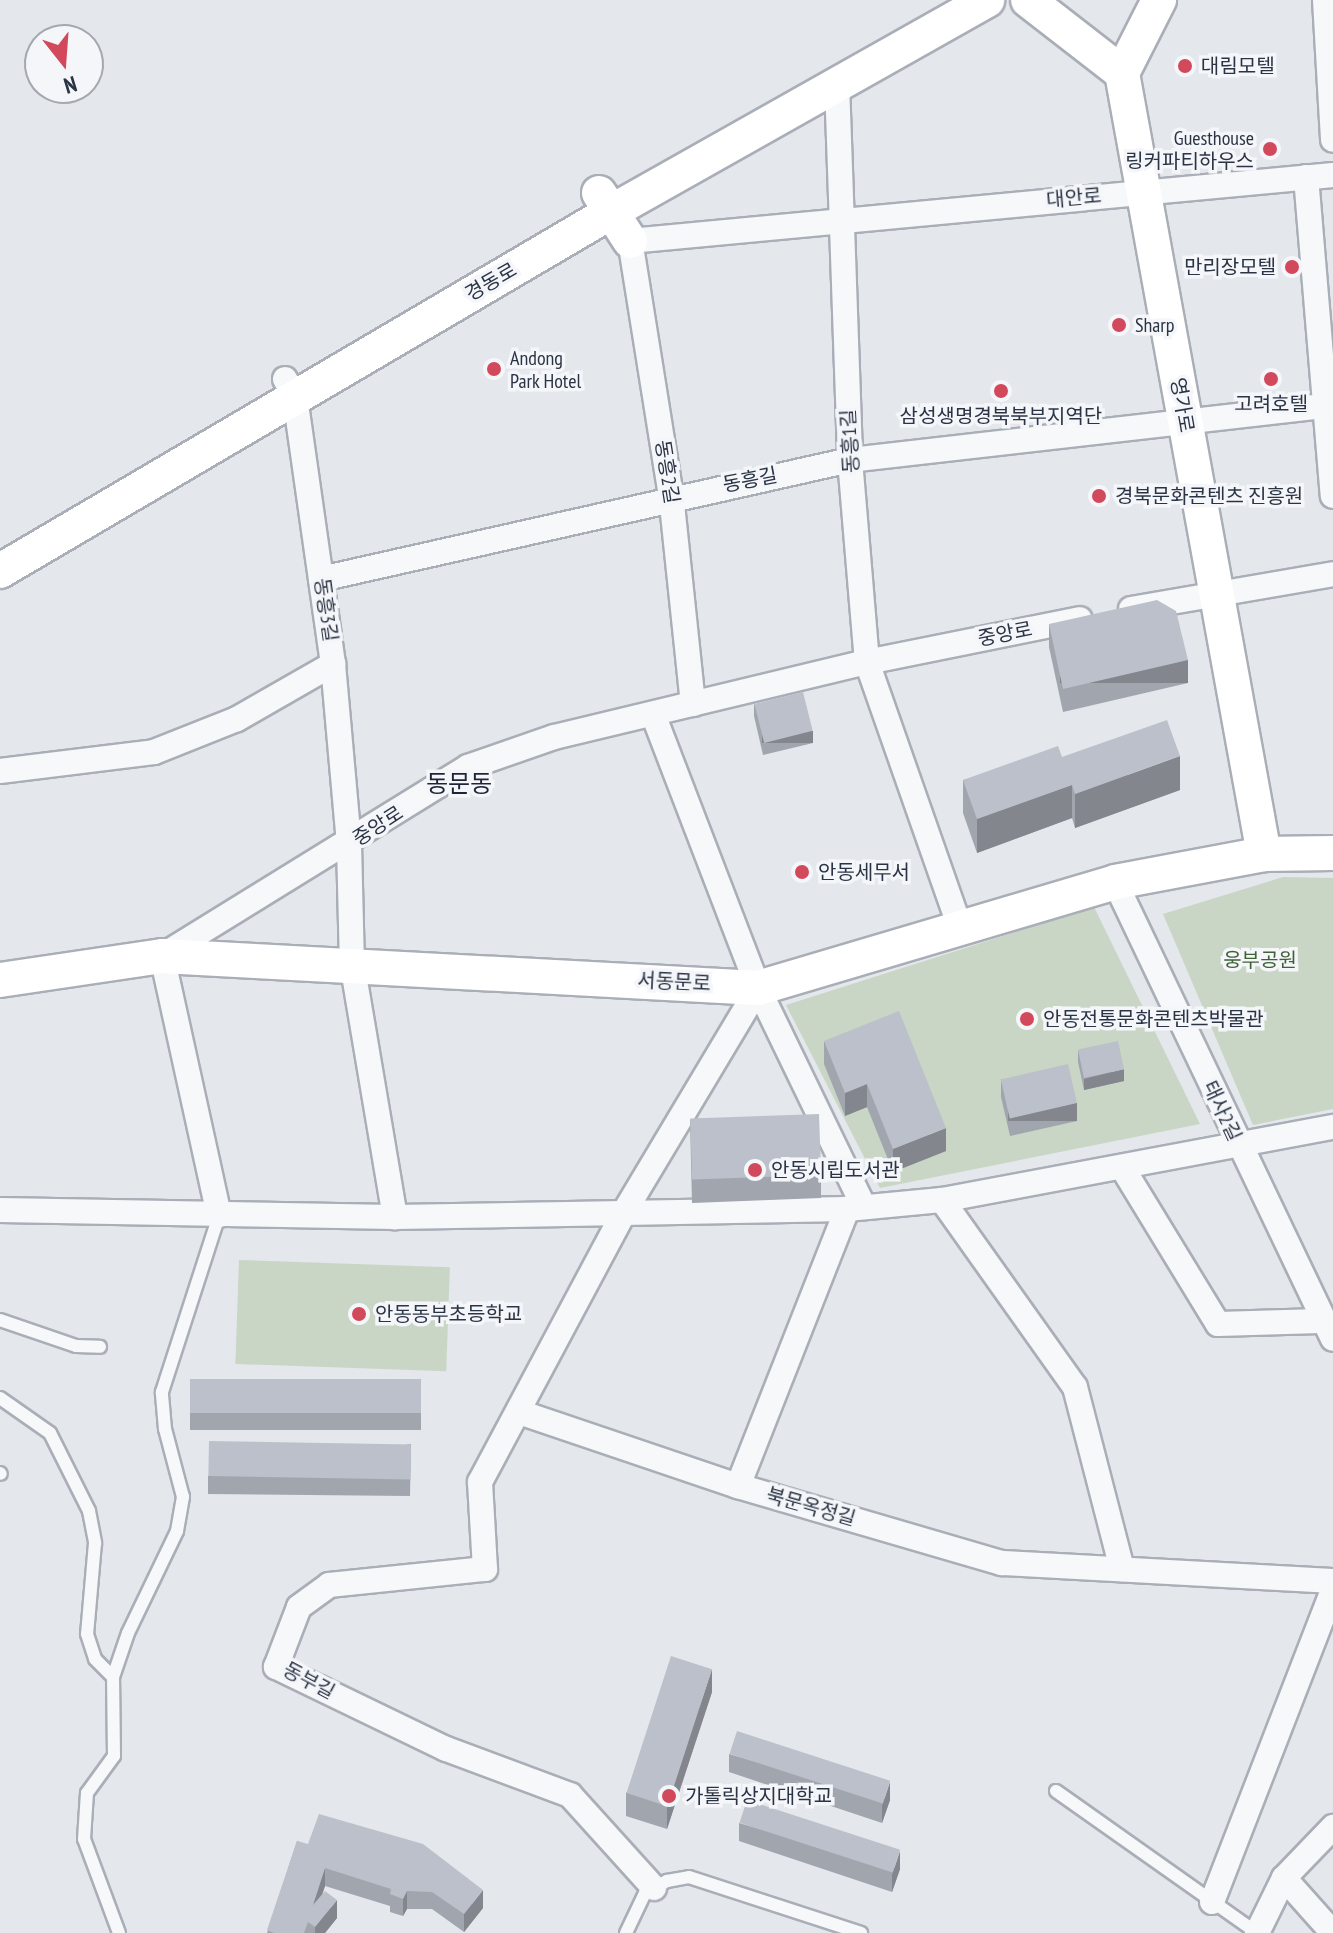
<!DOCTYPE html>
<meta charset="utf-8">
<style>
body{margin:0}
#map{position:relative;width:1333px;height:1933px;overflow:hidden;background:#e4e7ec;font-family:"PT Sans Narrow","Noto Sans KR",sans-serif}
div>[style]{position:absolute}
.green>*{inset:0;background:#c9d6c5;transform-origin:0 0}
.roads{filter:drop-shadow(2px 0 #a9aeb7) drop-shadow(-2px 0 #a9aeb7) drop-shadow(0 2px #a9aeb7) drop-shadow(0 -2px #a9aeb7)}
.lane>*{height:12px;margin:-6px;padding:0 6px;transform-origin:6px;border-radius:6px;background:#f7f8fa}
.street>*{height:24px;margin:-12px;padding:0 12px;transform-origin:12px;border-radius:12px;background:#f7f8fa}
.secondary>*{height:34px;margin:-17px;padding:0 17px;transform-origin:17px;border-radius:17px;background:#fff}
.wall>*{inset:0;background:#a1a5ae;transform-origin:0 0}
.shaded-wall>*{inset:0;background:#83868d;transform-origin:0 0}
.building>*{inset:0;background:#bbc0ca;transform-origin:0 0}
.dots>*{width:22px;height:22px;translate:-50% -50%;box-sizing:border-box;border:4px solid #f4f6f9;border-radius:50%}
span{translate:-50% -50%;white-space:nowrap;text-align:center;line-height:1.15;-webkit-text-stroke:7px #f4f6f9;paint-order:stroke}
.poi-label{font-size:20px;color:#2b3445}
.left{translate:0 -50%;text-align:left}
.right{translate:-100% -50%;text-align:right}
.street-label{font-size:20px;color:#2b3445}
.park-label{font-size:20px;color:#3f6138}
.quarter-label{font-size:24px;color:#1d2536}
.north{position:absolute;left:24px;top:24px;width:80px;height:80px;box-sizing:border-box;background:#f4f6f9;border:2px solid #a4a8b1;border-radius:50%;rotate:163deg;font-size:22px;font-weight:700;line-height:32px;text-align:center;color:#2b3445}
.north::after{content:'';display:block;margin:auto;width:28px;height:36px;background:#d1495b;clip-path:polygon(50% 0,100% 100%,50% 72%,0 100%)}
</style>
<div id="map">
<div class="green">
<div style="clip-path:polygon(1283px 877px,1333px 878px,1333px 1109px,1253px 1125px,1163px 914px)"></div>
<div style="clip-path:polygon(1094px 907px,1200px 1124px,880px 1188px,786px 1005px)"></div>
<div style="left:239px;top:1260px;width:211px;height:104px;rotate:2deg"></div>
</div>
<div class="roads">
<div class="lane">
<div style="left:0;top:1320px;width:80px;rotate:18.9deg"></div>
<div style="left:76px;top:1346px;width:24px;rotate:2deg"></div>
<div style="left:0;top:1398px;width:61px;rotate:35deg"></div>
<div style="left:50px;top:1433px;width:87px;rotate:63.4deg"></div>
<div style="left:89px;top:1511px;width:33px;rotate:79deg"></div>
<div style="left:95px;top:1543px;width:91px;rotate:95deg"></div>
<div style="left:87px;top:1634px;width:26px;rotate:72deg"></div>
<div style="left:95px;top:1659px;width:25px;rotate:45deg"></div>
<div style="left:0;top:1473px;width:1px;rotate:45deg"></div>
<div style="left:1056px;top:1791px;width:246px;rotate:35.2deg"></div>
<div style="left:119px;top:1933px;width:100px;rotate:-110.4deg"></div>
<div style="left:84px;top:1839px;width:46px;rotate:-86.3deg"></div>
<div style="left:87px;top:1793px;width:46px;rotate:-53.9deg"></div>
<div style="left:114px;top:1756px;width:79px;rotate:-90.7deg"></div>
<div style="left:113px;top:1677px;width:46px;rotate:-71.2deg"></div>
<div style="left:128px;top:1633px;width:113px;rotate:-64.3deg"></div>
<div style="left:177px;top:1531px;width:35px;rotate:-80deg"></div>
<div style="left:183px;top:1497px;width:70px;rotate:-104.8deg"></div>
<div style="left:165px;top:1429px;width:37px;rotate:-95deg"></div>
<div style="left:162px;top:1392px;width:186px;rotate:-72.1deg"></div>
<div style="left:626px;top:1933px;width:44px;rotate:-64.6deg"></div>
<div style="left:645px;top:1893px;width:25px;rotate:-29deg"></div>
<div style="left:667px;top:1881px;width:22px;rotate:-10deg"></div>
<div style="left:689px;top:1877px;width:181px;rotate:18deg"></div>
</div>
<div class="street">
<div style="left:1325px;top:0;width:140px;rotate:86.7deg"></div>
<div style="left:837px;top:83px;width:377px;rotate:88deg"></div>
<div style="left:850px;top:460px;width:203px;rotate:85.2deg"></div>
<div style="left:867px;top:662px;width:279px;rotate:70.7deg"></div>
<div style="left:1306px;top:177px;width:320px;rotate:85.2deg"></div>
<div style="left:285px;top:379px;width:21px;rotate:61deg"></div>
<div style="left:295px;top:397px;width:270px;rotate:81.9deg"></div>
<div style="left:333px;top:664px;width:181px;rotate:84.9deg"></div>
<div style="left:349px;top:844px;width:119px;rotate:88.6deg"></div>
<div style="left:352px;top:963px;width:258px;rotate:80.4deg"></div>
<div style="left:321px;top:579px;width:542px;rotate:-12.68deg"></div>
<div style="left:850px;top:460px;width:486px;rotate:-6.5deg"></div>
<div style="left:1131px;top:609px;width:205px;rotate:-9.8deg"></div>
<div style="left:693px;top:704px;width:209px;rotate:-96deg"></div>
<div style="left:671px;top:496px;width:258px;rotate:-99.1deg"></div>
<div style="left:630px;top:241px;width:706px;rotate:-5.36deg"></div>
<div style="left:653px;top:714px;width:293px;rotate:69deg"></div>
<div style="left:758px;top:988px;width:243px;rotate:64.2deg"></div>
<div style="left:0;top:771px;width:155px;rotate:-7deg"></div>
<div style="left:154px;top:752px;width:89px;rotate:-21.7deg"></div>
<div style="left:237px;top:719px;width:111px;rotate:-29.8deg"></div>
<div style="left:1115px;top:882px;width:506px;rotate:64.5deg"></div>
<div style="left:1122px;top:1167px;width:184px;rotate:58.6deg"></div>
<div style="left:1218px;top:1324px;width:102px;rotate:-1.7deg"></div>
<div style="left:942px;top:1200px;width:229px;rotate:54.6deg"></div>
<div style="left:1075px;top:1387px;width:188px;rotate:75.5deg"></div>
<div style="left:0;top:1210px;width:395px;rotate:1deg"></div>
<div style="left:395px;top:1217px;width:452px;rotate:-1deg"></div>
<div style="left:847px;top:1209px;width:95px;rotate:-5.4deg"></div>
<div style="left:942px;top:1200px;width:398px;rotate:-10.6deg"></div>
<div style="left:219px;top:1215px;width:265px;rotate:-102.4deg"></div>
<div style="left:162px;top:956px;width:360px;rotate:-31.7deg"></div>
<div style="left:468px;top:767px;width:91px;rotate:-19.2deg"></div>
<div style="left:554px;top:737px;width:322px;rotate:-13.5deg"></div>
<div style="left:867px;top:662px;width:217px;rotate:-11.4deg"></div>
<div style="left:519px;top:1412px;width:231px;rotate:18.7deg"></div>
<div style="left:738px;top:1486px;width:275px;rotate:16.3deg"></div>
<div style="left:1002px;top:1563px;width:331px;rotate:3.1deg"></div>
<div style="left:738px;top:1486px;width:298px;rotate:-68.5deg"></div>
<div style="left:1284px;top:1878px;width:74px;rotate:48.3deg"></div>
<div style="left:654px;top:1888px;width:125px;rotate:-132.1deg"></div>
<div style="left:570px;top:1795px;width:132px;rotate:-159.6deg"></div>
<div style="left:446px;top:1749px;width:189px;rotate:-154.2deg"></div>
<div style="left:276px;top:1667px;width:64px;rotate:-69deg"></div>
<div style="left:299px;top:1607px;width:37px;rotate:-36deg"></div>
<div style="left:329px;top:1585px;width:157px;rotate:-5.9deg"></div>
<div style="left:485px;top:1569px;width:87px;rotate:-93.3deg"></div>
<div style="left:480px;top:1482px;width:304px;rotate:-61.9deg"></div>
<div style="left:623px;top:1214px;width:263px;rotate:-59.1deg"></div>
<div style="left:1212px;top:1902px;width:335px;rotate:-68.8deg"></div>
<div style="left:1257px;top:1933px;width:61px;rotate:-63.9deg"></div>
<div style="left:1284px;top:1878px;width:71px;rotate:-46.1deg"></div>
</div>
<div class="secondary">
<div style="left:1028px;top:0;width:119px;rotate:37.8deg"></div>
<div style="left:1122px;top:73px;width:794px;rotate:79.7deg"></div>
<div style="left:1122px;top:73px;width:82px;rotate:-63.1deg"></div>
<div style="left:599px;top:193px;width:57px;rotate:57.1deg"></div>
<div style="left:0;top:571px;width:709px;rotate:-30.44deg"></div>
<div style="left:611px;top:212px;width:432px;rotate:-29.4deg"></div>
<div style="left:0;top:980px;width:164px;rotate:-8.4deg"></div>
<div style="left:162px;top:956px;width:597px;rotate:3.07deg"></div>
<div style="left:758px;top:988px;width:372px;rotate:-16.5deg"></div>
<div style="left:1115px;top:882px;width:152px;rotate:-10.6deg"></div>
<div style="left:1264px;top:854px;width:69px;rotate:-0.8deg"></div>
</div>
</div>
<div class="wall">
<div style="clip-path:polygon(1049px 624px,1188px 683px,1063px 712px,1049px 647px)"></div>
<div style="clip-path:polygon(754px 704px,813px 743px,763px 755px,754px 716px)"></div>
<div style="clip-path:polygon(1062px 757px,1180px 790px,1075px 828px,1072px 818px,977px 853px,963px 813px,963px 780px)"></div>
<div style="clip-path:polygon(824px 1041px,946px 1151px,893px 1172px,867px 1107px,845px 1116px,824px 1064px)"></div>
<div style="clip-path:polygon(1078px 1050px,1124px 1081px,1084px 1090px,1078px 1062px)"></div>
<div style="clip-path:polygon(1001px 1079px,1077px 1121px,1010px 1136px,1001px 1097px)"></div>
<div style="clip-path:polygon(690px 1120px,821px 1175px,821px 1198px,692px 1203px)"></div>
<div style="left:421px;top:1379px;width:51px;height:231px;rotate:90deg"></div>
<div style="clip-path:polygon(411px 1444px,410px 1496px,208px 1494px,208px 1476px)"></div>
<div style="clip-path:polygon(712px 1692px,667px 1829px,626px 1816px,626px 1793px)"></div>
<div style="clip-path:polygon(729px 1754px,890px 1800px,882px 1823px,729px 1772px)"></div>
<div style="clip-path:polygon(739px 1823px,900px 1869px,892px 1892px,739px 1841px)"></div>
<div style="clip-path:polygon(297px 1841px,483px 1908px,464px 1932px,432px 1909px,407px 1909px,403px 1916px,390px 1912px,390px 1906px,325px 1886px,322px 1895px,337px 1918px,325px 1933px,267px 1933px)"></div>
</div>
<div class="shaded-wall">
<div style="left:1188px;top:660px;width:23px;height:128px;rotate:90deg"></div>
<div style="left:813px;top:731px;width:12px;height:51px;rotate:90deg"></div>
<div style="clip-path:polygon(1180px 756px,1180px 790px,1075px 828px,1075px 794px)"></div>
<div style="clip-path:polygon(1072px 785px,1072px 818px,977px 853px,977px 819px)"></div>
<div style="clip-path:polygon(1124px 1069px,1124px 1081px,1084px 1090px,1084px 1079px)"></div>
<div style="clip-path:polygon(867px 1084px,867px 1107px,845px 1116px,845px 1093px)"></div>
<div style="left:1077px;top:1103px;width:18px;height:69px;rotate:90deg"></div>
<div style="clip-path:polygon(946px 1128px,946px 1151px,893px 1172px,893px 1149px)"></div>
<div style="clip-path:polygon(712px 1669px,712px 1692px,667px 1829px,667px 1806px)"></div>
<div style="clip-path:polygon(890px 1782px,890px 1800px,882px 1823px,882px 1806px)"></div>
<div style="clip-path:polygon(900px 1851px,900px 1869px,892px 1892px,892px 1875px)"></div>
<div style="clip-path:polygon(325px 1868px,325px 1886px,313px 1922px,313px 1905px)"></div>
<div style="clip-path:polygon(483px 1890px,483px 1908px,464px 1932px,464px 1914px)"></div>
<div style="clip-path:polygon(407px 1891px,407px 1909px,403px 1916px,403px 1899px)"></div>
<div style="clip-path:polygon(337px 1900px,337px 1918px,325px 1933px,315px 1933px,315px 1927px)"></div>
</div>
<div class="building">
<div style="clip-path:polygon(1157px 600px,1176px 611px,1188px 660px,1063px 689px,1049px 624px)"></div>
<div style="left:803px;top:692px;width:40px;height:50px;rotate:76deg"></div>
<div style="clip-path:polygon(1167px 720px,1180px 756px,1075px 794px,1072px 785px,977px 819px,963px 780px,1058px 746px,1062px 757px)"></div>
<div style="clip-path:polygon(899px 1011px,946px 1128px,893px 1149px,867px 1084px,845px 1093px,824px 1041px)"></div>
<div style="left:1118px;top:1041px;width:29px;height:41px;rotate:78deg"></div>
<div style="left:1068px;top:1064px;width:40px;height:69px;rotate:77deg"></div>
<div style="left:819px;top:1114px;width:61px;height:129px;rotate:88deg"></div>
<div style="left:421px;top:1379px;width:34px;height:231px;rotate:90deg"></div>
<div style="left:209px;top:1441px;width:202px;height:35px;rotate:1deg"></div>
<div style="left:671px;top:1656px;width:43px;height:144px;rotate:18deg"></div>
<div style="left:737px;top:1731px;width:161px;height:24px;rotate:18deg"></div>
<div style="left:747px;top:1800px;width:161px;height:24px;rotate:18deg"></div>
<div style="clip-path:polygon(319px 1814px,423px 1844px,483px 1890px,464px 1914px,432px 1892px,407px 1891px,403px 1899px,390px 1894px,391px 1889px,325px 1868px,313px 1905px,325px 1891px,337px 1900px,315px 1927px,308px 1922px,304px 1933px,274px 1933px,267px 1930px,297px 1841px,308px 1844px)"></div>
</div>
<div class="dots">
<div style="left:1185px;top:66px;background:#d1495b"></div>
<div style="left:1270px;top:149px;background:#d1495b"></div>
<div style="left:1292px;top:267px;background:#d1495b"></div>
<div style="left:1119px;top:325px;background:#d1495b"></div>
<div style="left:494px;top:369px;background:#d1495b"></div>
<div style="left:1271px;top:379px;background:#d1495b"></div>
<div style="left:1001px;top:391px;background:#d1495b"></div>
<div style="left:1099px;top:496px;background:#d1495b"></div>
<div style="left:802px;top:872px;background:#d1495b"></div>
<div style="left:1027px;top:1019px;background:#d1495b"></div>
<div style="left:755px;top:1170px;background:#d1495b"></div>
<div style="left:359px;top:1314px;background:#d1495b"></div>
<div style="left:669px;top:1796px;background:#d1495b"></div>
</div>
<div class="poi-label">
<span class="left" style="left:1201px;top:66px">대림모텔</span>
<span class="right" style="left:1254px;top:150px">Guesthouse<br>링커파티하우스</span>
<span class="right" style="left:1276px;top:267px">만리장모텔</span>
<span class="left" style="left:1135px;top:325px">Sharp</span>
<span class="left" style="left:510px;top:370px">Andong<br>Park Hotel</span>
<span style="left:1271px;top:404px">고려호텔</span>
<span style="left:1001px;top:416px">삼성생명경북북부지역단</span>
<span class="left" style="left:1115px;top:496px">경북문화콘텐츠 진흥원</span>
<span class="left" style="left:818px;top:872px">안동세무서</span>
<span class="left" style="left:1043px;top:1019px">안동전통문화콘텐츠박물관</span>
<span class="left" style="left:771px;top:1170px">안동시립도서관</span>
<span class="left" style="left:375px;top:1314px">안동동부초등학교</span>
<span class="left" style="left:685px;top:1796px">가톨릭상지대학교</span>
</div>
<div class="street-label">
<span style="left:1074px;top:198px;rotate:-5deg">대안로</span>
<span style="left:491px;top:282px;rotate:-30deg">경동로</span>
<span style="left:1182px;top:405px;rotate:80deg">영가로</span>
<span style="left:850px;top:441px;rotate:-93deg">동흥1길</span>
<span style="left:667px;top:472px;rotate:81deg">동흥2길</span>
<span style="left:750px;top:480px;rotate:-11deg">동흥길</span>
<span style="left:326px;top:610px;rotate:82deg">동흥3길</span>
<span style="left:1005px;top:634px;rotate:-11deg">중앙로</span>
<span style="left:378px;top:826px;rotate:-33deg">중앙로</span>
<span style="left:674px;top:982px;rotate:3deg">서동문로</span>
<span style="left:1222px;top:1111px;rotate:65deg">태사2길</span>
<span style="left:811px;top:1507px;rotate:16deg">북문옥정길</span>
<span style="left:309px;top:1681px;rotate:28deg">동부길</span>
</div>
<div class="park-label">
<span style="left:1260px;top:960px">웅부공원</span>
</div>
<div class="quarter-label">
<span style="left:459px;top:784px">동문동</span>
</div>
<div class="north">N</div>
</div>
